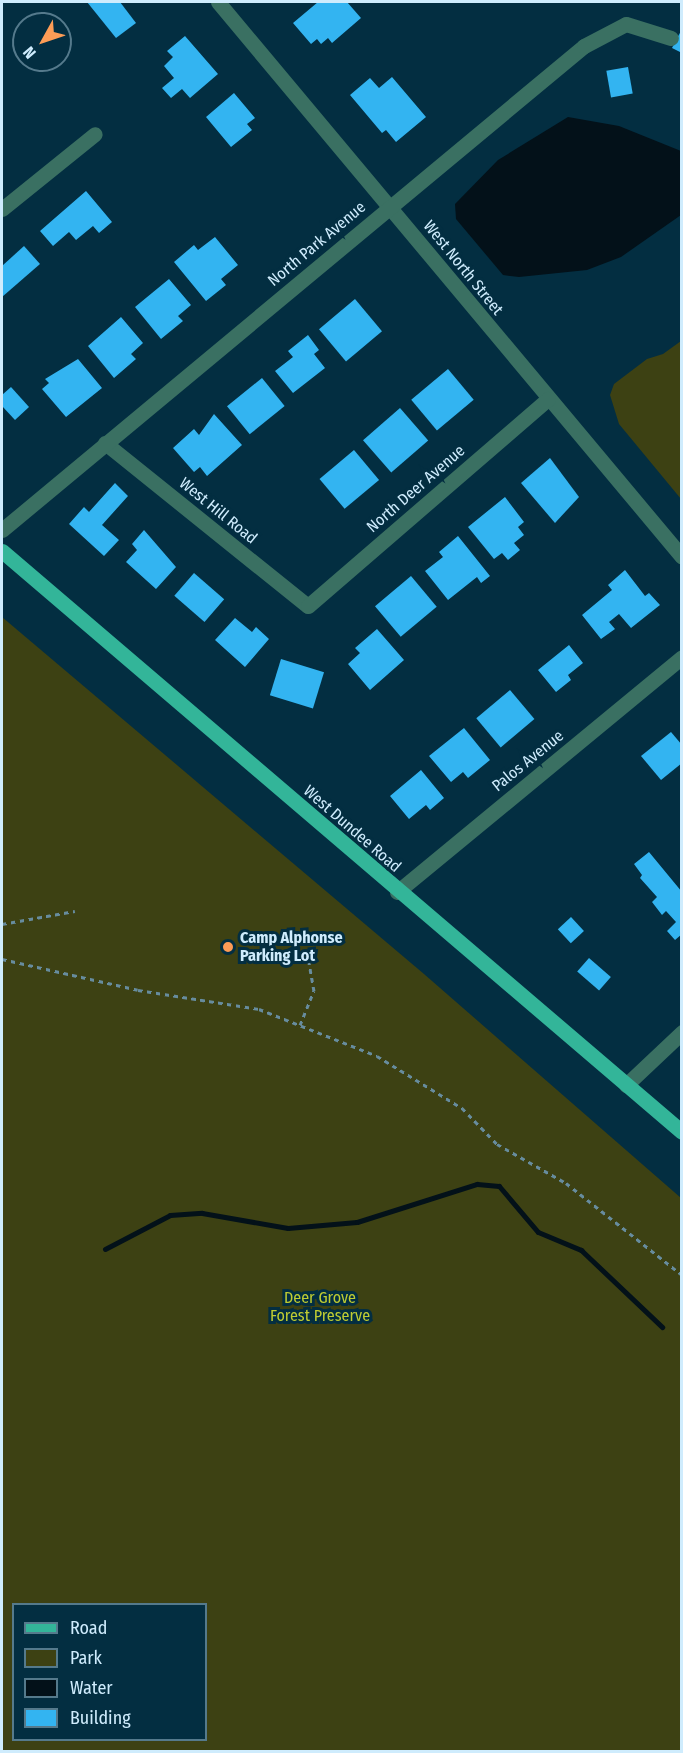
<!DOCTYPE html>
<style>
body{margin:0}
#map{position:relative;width:683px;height:1753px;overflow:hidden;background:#032e41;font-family:"Fira Sans Condensed",sans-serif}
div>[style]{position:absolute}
.green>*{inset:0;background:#3d4113}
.water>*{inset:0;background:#031119}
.stream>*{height:5px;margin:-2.5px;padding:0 2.5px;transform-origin:2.5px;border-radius:2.5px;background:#031119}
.building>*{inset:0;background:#33b4f1;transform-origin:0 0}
.path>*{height:3px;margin-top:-1.5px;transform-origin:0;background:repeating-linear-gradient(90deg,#678c9e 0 4.5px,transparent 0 9px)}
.minor>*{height:15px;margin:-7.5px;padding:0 7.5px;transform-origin:7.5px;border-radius:7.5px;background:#3a7062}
.major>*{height:15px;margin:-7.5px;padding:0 7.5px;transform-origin:7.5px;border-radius:7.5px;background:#33b599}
.dots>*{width:16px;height:16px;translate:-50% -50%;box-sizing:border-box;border:3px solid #032e41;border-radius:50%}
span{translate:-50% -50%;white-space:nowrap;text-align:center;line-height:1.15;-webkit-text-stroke:6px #032e41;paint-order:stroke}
.street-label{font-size:16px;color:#cfecfd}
.poi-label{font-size:16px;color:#cfecfd;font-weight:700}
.left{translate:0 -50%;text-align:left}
.park-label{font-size:16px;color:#c0cd32}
.frame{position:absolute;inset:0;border:3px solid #cfecfd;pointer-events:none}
.legend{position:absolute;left:12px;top:1603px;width:195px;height:138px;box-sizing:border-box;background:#032e41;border:2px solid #557a8c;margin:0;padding:8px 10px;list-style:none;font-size:18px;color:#cfecfd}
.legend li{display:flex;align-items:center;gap:12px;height:30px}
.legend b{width:30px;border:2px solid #557a8c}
.north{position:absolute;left:12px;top:12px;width:60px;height:60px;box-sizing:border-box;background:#032e41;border:2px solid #557a8c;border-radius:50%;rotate:230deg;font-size:16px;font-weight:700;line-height:24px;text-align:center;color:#cfecfd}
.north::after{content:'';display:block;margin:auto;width:21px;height:27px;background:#fd9c56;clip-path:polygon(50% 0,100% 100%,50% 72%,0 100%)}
</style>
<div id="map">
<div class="green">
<div style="clip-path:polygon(681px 341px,681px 499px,619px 424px,610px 395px,614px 384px,647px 359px,663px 354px)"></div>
<div style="clip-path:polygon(evenodd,2px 617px,424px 974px,681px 1198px,681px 1751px,2px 1751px,2px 617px,206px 1604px,206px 1740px,14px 1740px,14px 1604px,206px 1604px)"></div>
</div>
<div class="water">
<div style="clip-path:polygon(568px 117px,619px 126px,681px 151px,681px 215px,621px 257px,587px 270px,519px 277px,503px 275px,456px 219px,455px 204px,498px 160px)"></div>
</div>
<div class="stream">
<div style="left:105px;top:1249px;width:73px;rotate:-27.6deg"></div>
<div style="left:170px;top:1215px;width:32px;rotate:-4deg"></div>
<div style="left:202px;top:1213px;width:87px;rotate:9.9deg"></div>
<div style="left:288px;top:1228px;width:69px;rotate:-5deg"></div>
<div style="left:357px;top:1222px;width:126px;rotate:-17.6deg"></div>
<div style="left:477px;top:1184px;width:22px;rotate:5deg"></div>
<div style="left:499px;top:1186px;width:60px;rotate:49.7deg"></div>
<div style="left:538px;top:1232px;width:47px;rotate:22.7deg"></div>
<div style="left:581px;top:1250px;width:112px;rotate:43.5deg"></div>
</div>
<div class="building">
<div style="clip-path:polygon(87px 2px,120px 2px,136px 23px,116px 38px)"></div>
<div style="clip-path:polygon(318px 2px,347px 2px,361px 18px,332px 43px,328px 38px,321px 44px,317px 39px,311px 44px,293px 23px)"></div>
<div style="clip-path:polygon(682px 29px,682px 53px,672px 48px)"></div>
<div style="clip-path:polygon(185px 36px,218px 74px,190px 98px,182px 89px,171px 98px,162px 88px,174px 78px,164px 66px,173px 57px,167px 51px)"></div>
<div style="left:628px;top:67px;width:27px;height:22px;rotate:80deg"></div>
<div style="clip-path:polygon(392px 77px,426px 117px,396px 142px,386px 130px,382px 133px,350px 95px,370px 78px,379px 88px)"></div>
<div style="clip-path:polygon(234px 93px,255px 118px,247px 124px,252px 130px,231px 147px,206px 117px)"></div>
<div style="clip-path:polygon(86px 191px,112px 222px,99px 233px,93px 226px,76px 240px,69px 232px,53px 246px,40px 231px)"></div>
<div style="clip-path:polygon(215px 237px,238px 265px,221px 279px,226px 285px,206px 301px,174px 262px,194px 245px,198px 250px)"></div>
<div style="clip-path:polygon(24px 246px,40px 264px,2px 297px,2px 266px)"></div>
<div style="clip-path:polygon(169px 279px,191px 305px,178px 316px,183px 321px,161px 339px,135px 307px)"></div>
<div style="left:355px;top:299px;width:42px;height:47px;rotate:50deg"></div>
<div style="clip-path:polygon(121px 317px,143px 343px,131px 354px,136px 359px,114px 378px,88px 346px)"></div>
<div style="clip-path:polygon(308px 335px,319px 350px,314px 354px,325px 368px,293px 393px,275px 371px,293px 357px,288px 351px)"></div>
<div style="clip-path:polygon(78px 359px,102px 388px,66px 417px,42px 389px,49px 383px,45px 379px)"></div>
<div style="left:448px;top:369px;width:40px;height:48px;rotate:50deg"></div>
<div style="left:262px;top:378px;width:36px;height:45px;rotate:51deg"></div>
<div style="clip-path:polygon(11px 387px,29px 407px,15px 420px,2px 406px,2px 395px)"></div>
<div style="left:400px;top:408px;width:43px;height:49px;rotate:49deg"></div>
<div style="clip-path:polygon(214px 414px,242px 445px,207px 476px,200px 467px,194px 472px,173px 448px,194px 429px,199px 435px)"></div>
<div style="left:354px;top:450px;width:39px;height:45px;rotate:50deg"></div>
<div style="clip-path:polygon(550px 458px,579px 497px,555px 523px,521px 483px)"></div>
<div style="clip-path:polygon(115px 483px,128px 496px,102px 525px,119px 540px,104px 556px,69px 524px,84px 507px,89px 512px)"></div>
<div style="clip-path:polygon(505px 497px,524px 522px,518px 527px,524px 535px,514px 543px,520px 550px,508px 560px,502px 553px,494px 559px,468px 527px)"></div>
<div style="clip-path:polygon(144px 530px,176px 567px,156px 589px,126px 562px,137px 550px,132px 544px)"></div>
<div style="clip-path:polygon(458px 536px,490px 576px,481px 583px,477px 577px,448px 600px,425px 571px,443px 557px,439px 552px)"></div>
<div style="clip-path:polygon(625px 570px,645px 596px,649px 593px,660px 605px,631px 628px,619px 614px,609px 622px,615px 629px,601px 639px,582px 615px,612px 590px,608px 585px)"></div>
<div style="left:194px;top:573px;width:40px;height:30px;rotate:41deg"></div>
<div style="left:411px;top:576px;width:40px;height:47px;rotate:50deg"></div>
<div style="clip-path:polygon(235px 618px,252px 632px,256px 627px,269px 639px,245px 667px,215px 640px)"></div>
<div style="clip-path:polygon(377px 629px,404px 660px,370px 690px,348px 664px,360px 653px,355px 648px)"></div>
<div style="clip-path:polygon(569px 645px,583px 663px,568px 675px,571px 680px,556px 692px,538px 670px)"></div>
<div style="left:281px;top:659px;width:45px;height:38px;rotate:17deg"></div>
<div style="left:510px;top:690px;width:38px;height:44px;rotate:50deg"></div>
<div style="clip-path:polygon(464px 728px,490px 760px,468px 778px,463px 772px,451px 782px,429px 756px)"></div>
<div style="clip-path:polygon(671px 732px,682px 745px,682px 763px,661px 780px,641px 756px)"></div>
<div style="clip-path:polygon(421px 770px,444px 798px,430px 810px,426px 805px,409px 819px,390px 796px)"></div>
<div style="clip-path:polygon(649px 852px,682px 892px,682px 934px,675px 940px,667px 931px,676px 922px,666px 911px,662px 915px,652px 902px,657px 897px,640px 878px,642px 875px,634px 864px)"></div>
<div style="left:571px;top:917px;width:19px;height:18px;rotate:47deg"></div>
<div style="left:589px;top:958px;width:29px;height:18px;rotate:41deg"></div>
</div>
<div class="path">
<div style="left:2px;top:924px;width:74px;rotate:-10.1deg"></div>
<div style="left:2px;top:959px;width:139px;rotate:12.8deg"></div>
<div style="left:138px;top:990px;width:122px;rotate:8.9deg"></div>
<div style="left:259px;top:1009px;width:127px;rotate:21.7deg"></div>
<div style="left:377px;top:1056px;width:100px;rotate:31.5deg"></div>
<div style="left:462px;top:1108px;width:50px;rotate:45.8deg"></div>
<div style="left:497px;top:1144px;width:79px;rotate:29.5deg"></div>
<div style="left:566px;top:1183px;width:148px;rotate:38.4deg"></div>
<div style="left:300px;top:1025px;width:37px;rotate:-68deg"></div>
<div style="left:314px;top:991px;width:29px;rotate:-100deg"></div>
</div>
<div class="minor">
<div style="left:218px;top:2px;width:723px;rotate:50.1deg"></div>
<div style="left:2px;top:209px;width:119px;rotate:-38.9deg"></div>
<div style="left:105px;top:443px;width:260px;rotate:38.8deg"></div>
<div style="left:308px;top:606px;width:317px;rotate:-40.8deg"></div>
<div style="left:2px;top:530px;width:757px;rotate:-39.75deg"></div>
<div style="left:584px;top:46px;width:47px;rotate:-27.6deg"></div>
<div style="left:626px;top:24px;width:47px;rotate:17.3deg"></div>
<div style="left:397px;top:892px;width:369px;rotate:-39.5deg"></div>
<div style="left:626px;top:1085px;width:77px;rotate:-43.4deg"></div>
</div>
<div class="major">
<div style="left:2px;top:551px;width:894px;rotate:40.51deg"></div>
</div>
<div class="dots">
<div style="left:228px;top:947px;background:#fd9c56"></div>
</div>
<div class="street-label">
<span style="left:317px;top:244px;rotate:-40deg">North Park Avenue</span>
<span style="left:463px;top:268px;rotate:51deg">West North Street</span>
<span style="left:416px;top:489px;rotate:-41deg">North Deer Avenue</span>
<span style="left:218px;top:511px;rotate:39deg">West Hill Road</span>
<span style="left:528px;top:761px;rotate:-39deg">Palos Avenue</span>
<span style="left:352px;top:829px;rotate:41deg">West Dundee Road</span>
</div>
<div class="poi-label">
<span class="left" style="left:240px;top:947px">Camp Alphonse<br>Parking Lot</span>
</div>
<div class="park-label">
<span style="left:320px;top:1307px">Deer Grove<br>Forest Preserve</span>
</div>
<div class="frame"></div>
<ul class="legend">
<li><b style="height:8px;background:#33b599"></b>Road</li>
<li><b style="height:16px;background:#3d4113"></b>Park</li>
<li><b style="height:16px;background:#031119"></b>Water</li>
<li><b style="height:16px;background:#33b4f1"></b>Building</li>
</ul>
<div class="north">N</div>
</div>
